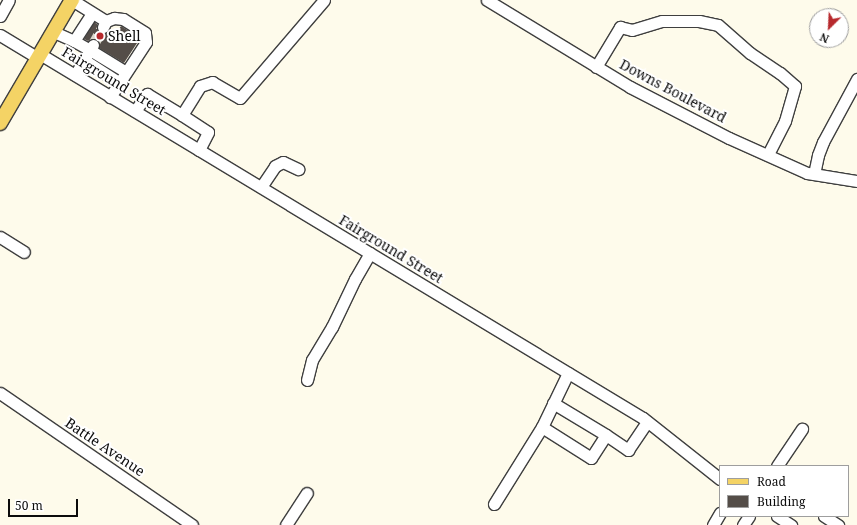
<!DOCTYPE html>
<style>
body{margin:0}
#map{position:relative;width:857px;height:525px;overflow:hidden;background:#fefbeb;font-family:"Noto Serif",serif}
div>[style]{position:absolute}
.building>*{inset:0;background:#544d48}
.minor-tunnel>*{height:11px;margin-top:-5.5px;transform-origin:0;background:repeating-linear-gradient(90deg,#dad7ca 0 11px,transparent 0 16.5px)}
.roads{filter:drop-shadow(1px 0 #3f3f3f) drop-shadow(-1px 0 #3f3f3f) drop-shadow(0 1px #3f3f3f) drop-shadow(0 -1px #3f3f3f)}
.minor>*{height:11px;margin:-5.5px;padding:0 5.5px;transform-origin:5.5px;border-radius:5.5px;background:#fff}
.major>*{height:14px;margin:-7px;padding:0 7px;transform-origin:7px;border-radius:7px;background:#f4d365}
.dots>*{width:11px;height:11px;translate:-50% -50%;box-sizing:border-box;border:2px solid #fff;border-radius:50%}
span{translate:-50% -50%;white-space:nowrap;text-align:center;line-height:1.15;-webkit-text-stroke:4px #fff;paint-order:stroke}
.poi-label{font-size:14px;color:#0c0c0c}
.left{translate:0 -50%;text-align:left}
.street-label{font-size:14px;color:#0c0c0c}
.legend{position:absolute;left:719px;top:465px;width:130px;height:52px;box-sizing:border-box;background:#fff;border:1px solid #9e9e9e;margin:0;padding:5px 7px;list-style:none;font-size:12px;color:#0c0c0c}
.legend li{display:flex;align-items:center;gap:8px;height:20px}
.legend b{width:20px;border:1px solid #9e9e9e}
.north{position:absolute;left:809px;top:8px;width:40px;height:40px;box-sizing:border-box;background:#fff;border:1px solid #9e9e9e;border-radius:50%;rotate:204deg;font-size:11px;font-weight:700;line-height:16px;text-align:center;color:#0c0c0c}
.north::after{content:'';display:block;margin:auto;width:14px;height:18px;background:#b7292d;clip-path:polygon(50% 0,100% 100%,50% 72%,0 100%)}
.scale{position:absolute;left:8px;top:499px;width:70px;height:18px;box-sizing:border-box;border:2px solid #0c0c0c;border-top:0;padding-left:5px;font-size:12px;line-height:14px;white-space:nowrap;color:#0c0c0c;-webkit-text-stroke:3px #fff;paint-order:stroke}
</style>
<div id="map">
<div class="building">
<div style="clip-path:polygon(94px 22px,97px 24px,97px 30px,100px 33px,104px 34px,109px 31px,115px 35px,121px 26px,138px 37px,139px 40px,124px 63px,99px 48px,99px 42px,97px 39px,93px 38px,88px 41px,84px 39px)"></div>
</div>
<div class="minor-tunnel">
<div style="left:93px;top:45px;width:21px;rotate:-61deg"></div>
</div>
<div class="roads">
<div class="minor">
<div style="left:72px;top:0;width:40px;rotate:32deg"></div>
<div style="left:487px;top:0;width:167px;rotate:31.3deg"></div>
<div style="left:630px;top:87px;width:111px;rotate:27.3deg"></div>
<div style="left:729px;top:138px;width:85px;rotate:24.2deg"></div>
<div style="left:807px;top:173px;width:51px;rotate:9.1deg"></div>
<div style="left:0;top:16px;width:18px;rotate:-61deg"></div>
<div style="left:103px;top:27px;width:7px;rotate:-63deg"></div>
<div style="left:106px;top:21px;width:9px;rotate:-21deg"></div>
<div style="left:114px;top:18px;width:9px;rotate:6deg"></div>
<div style="left:123px;top:19px;width:26px;rotate:32deg"></div>
<div style="left:145px;top:33px;width:9px;rotate:84deg"></div>
<div style="left:146px;top:42px;width:66px;rotate:123.2deg"></div>
<div style="left:54px;top:32px;width:22px;rotate:24deg"></div>
<div style="left:74px;top:41px;width:33px;rotate:-57deg"></div>
<div style="left:0;top:35px;width:44px;rotate:31.2deg"></div>
<div style="left:74px;top:41px;width:18px;rotate:29deg"></div>
<div style="left:90px;top:50px;width:29px;rotate:121deg"></div>
<div style="left:93px;top:45px;width:6px;rotate:121deg"></div>
<div style="left:90px;top:50px;width:42px;rotate:31.4deg"></div>
<div style="left:40px;top:54px;width:704px;rotate:31.12deg"></div>
<div style="left:643px;top:418px;width:98px;rotate:38.4deg"></div>
<div style="left:84px;top:60px;width:43px;rotate:32.6deg"></div>
<div style="left:596px;top:67px;width:47px;rotate:-59deg"></div>
<div style="left:620px;top:27px;width:12px;rotate:14deg"></div>
<div style="left:632px;top:30px;width:31px;rotate:-17deg"></div>
<div style="left:662px;top:21px;width:37px"></div>
<div style="left:699px;top:21px;width:19px;rotate:12deg"></div>
<div style="left:718px;top:25px;width:43px;rotate:41.2deg"></div>
<div style="left:750px;top:53px;width:36px;rotate:34deg"></div>
<div style="left:780px;top:73px;width:20px;rotate:41deg"></div>
<div style="left:795px;top:86px;width:36px;rotate:106deg"></div>
<div style="left:785px;top:121px;width:38px;rotate:117deg"></div>
<div style="left:135px;top:111px;width:21px;rotate:-55deg"></div>
<div style="left:147px;top:94px;width:41px;rotate:31deg"></div>
<div style="left:199px;top:150px;width:20px;rotate:-63deg"></div>
<div style="left:208px;top:132px;width:31px;rotate:-147deg"></div>
<div style="left:182px;top:115px;width:34px;rotate:-58deg"></div>
<div style="left:200px;top:86px;width:13px;rotate:-18deg"></div>
<div style="left:212px;top:82px;width:32px;rotate:30deg"></div>
<div style="left:240px;top:98px;width:129px;rotate:-49.4deg"></div>
<div style="left:814px;top:174px;width:19px;rotate:-78deg"></div>
<div style="left:818px;top:155px;width:14px;rotate:-69deg"></div>
<div style="left:823px;top:142px;width:72px;rotate:-61.6deg"></div>
<div style="left:261px;top:187px;width:25px;rotate:-56deg"></div>
<div style="left:275px;top:166px;width:9px;rotate:-27deg"></div>
<div style="left:283px;top:162px;width:17px;rotate:25deg"></div>
<div style="left:0;top:237px;width:28px;rotate:32deg"></div>
<div style="left:307px;top:380px;width:21px;rotate:-76deg"></div>
<div style="left:312px;top:360px;width:39px;rotate:-59deg"></div>
<div style="left:332px;top:327px;width:53px;rotate:-64.4deg"></div>
<div style="left:355px;top:279px;width:30px;rotate:-60deg"></div>
<div style="left:0;top:393px;width:233px;rotate:34.5deg"></div>
<div style="left:553px;top:403px;width:62px;rotate:31.1deg"></div>
<div style="left:542px;top:427px;width:58px;rotate:32.3deg"></div>
<div style="left:591px;top:458px;width:27px;rotate:-57deg"></div>
<div style="left:606px;top:435px;width:27px;rotate:34deg"></div>
<div style="left:628px;top:450px;width:34px;rotate:-56deg"></div>
<div style="left:777px;top:466px;width:45px;rotate:-56deg"></div>
<div style="left:494px;top:504px;width:91px;rotate:-58.1deg"></div>
<div style="left:542px;top:427px;width:60px;rotate:-64.3deg"></div>
<div style="left:777px;top:516px;width:17px;rotate:33deg"></div>
<div style="left:824px;top:516px;width:17px;rotate:33deg"></div>
<div style="left:286px;top:525px;width:38px;rotate:-57deg"></div>
<div style="left:713px;top:525px;width:14px;rotate:-60deg"></div>
<div style="left:743px;top:525px;width:11px;rotate:-56deg"></div>
</div>
<div class="major">
<div style="left:0;top:123px;width:143px;rotate:-59.7deg"></div>
</div>
</div>
<div class="dots">
<div style="left:100px;top:36px;background:#b7292d"></div>
</div>
<div class="poi-label">
<span class="left" style="left:108px;top:36px">Shell</span>
</div>
<div class="street-label">
<span style="left:114px;top:81px;rotate:31deg">Fairground Street</span>
<span style="left:673px;top:91px;rotate:28deg">Downs Boulevard</span>
<span style="left:391px;top:249px;rotate:31deg">Fairground Street</span>
<span style="left:105px;top:447px;rotate:34deg">Battle Avenue</span>
</div>
<ul class="legend">
<li><b style="height:5px;background:#f4d365"></b>Road</li>
<li><b style="height:11px;background:#544d48"></b>Building</li>
</ul>
<div class="north">N</div>
<div class="scale">50 m</div>
</div>
